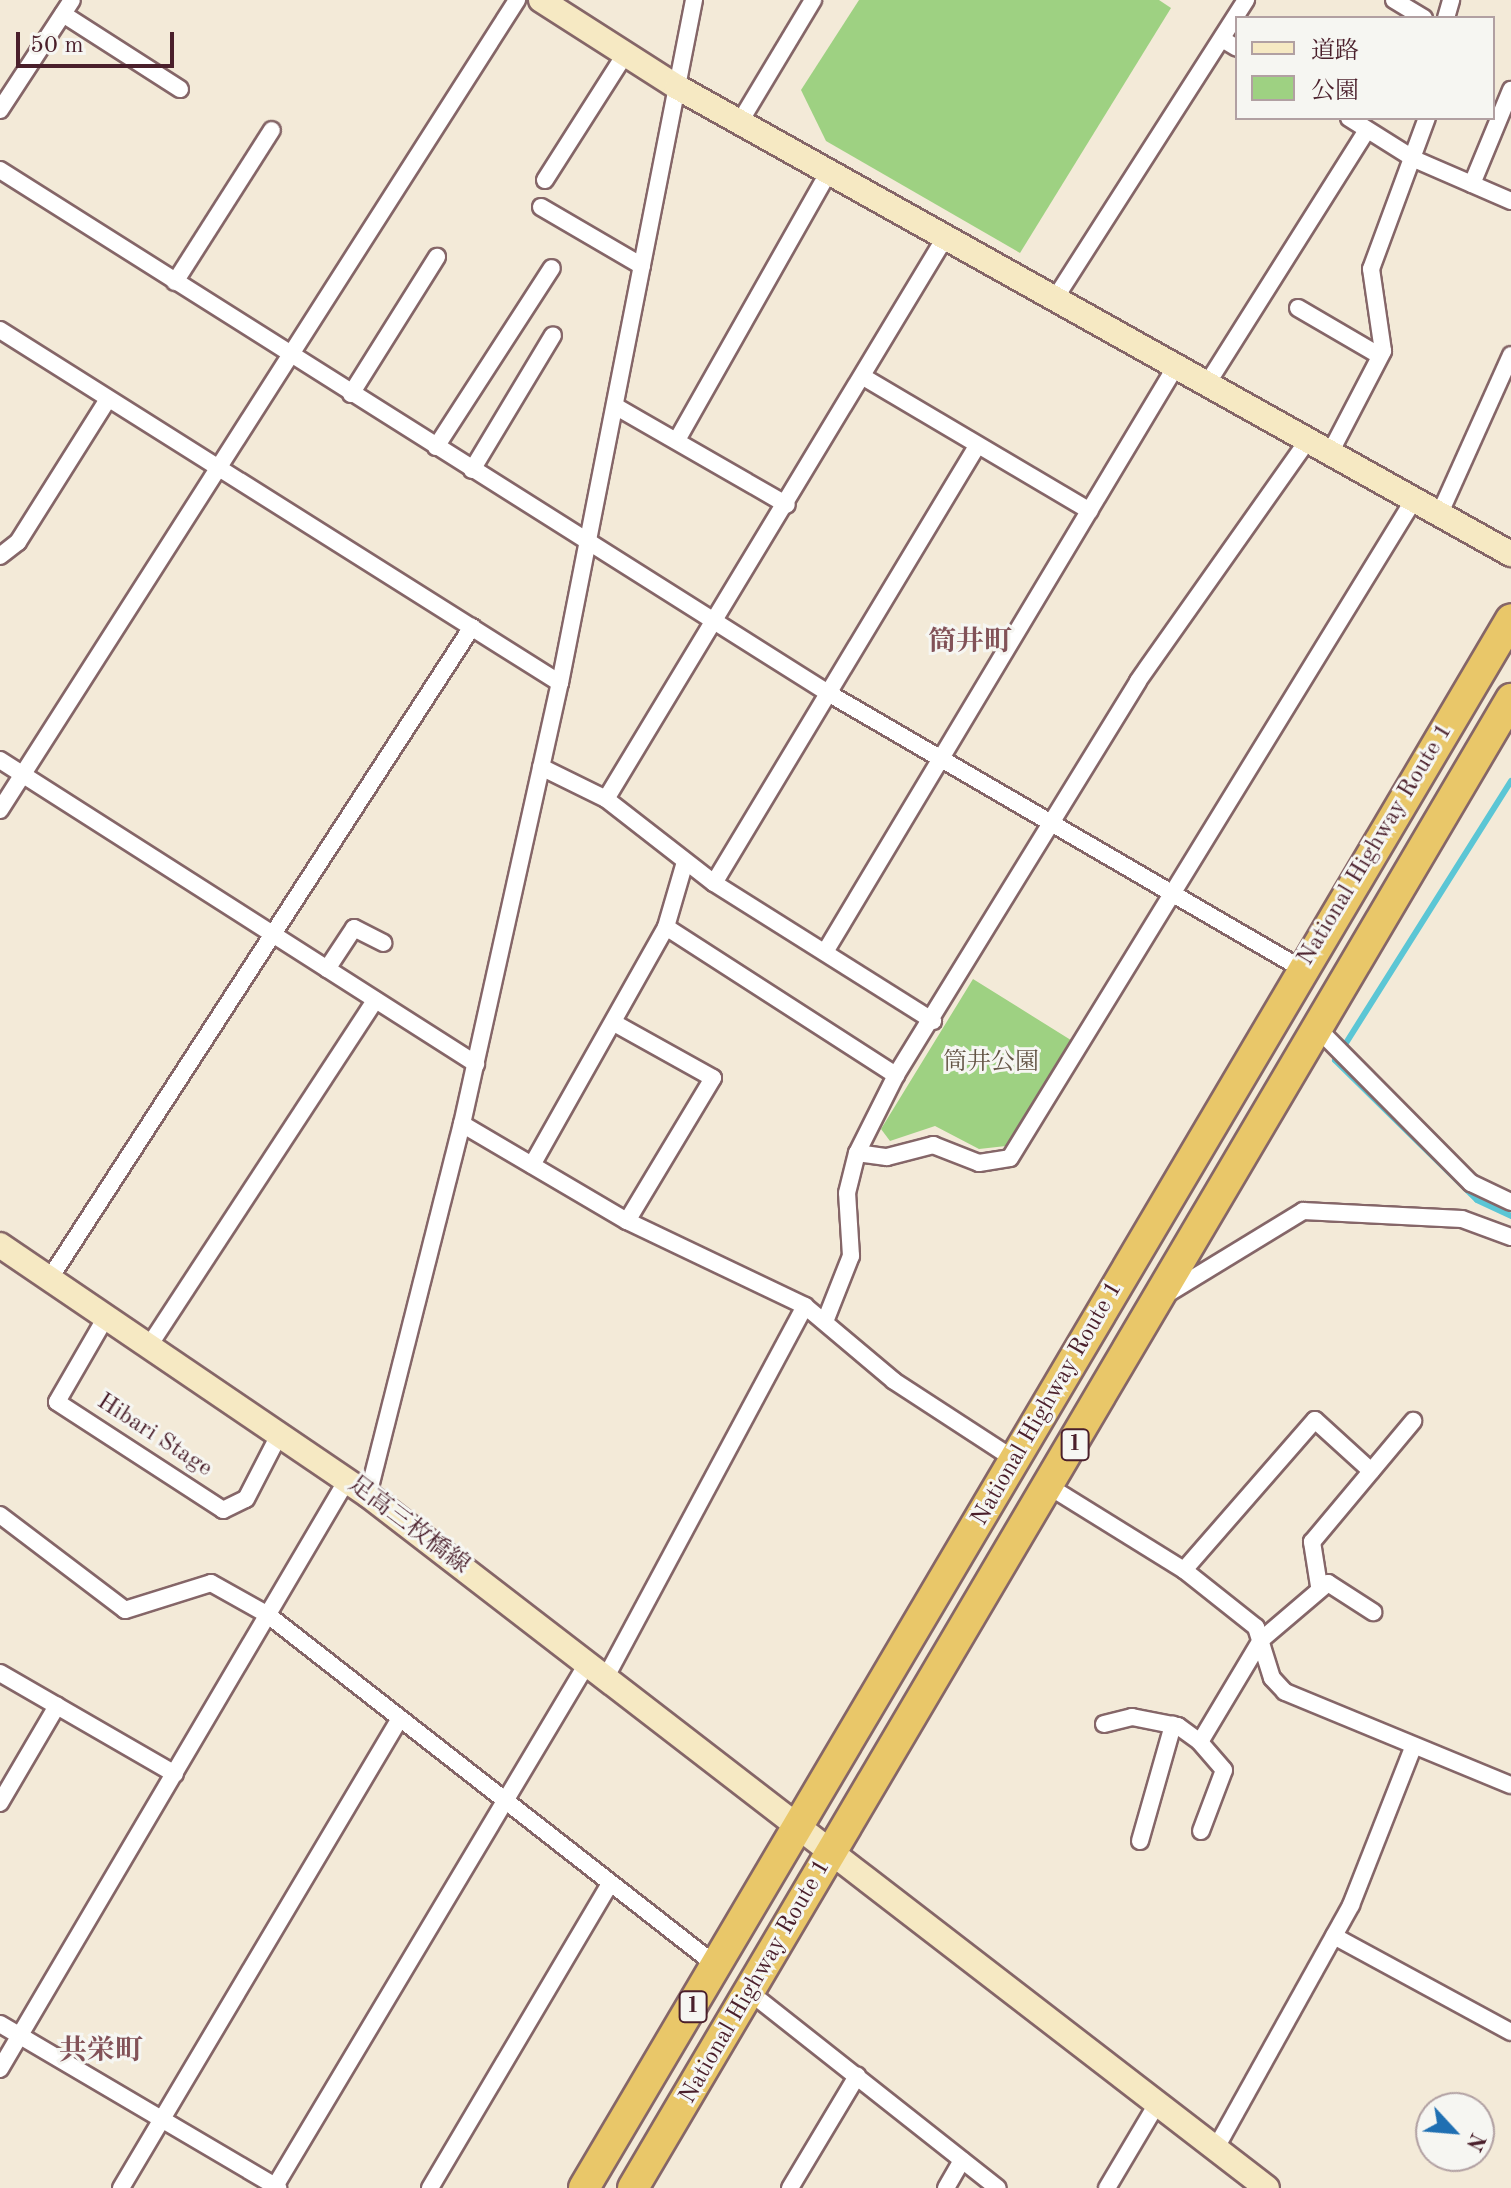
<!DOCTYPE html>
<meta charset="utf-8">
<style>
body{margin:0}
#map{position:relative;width:1511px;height:2188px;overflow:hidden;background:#f3ead8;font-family:"Old Standard TT","Noto Serif JP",serif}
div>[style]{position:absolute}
.green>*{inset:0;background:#9ed182}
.stream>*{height:6px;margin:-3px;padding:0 3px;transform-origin:3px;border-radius:3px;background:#5bc6d5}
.roads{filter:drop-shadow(2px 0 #856668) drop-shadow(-2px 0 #856668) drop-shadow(0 2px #856668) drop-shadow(0 -2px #856668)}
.street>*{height:16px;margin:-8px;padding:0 8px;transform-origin:8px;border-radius:8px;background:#fff}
.secondary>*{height:24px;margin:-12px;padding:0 12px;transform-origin:12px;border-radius:12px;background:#f6e9c3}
.highway>*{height:30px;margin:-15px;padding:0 15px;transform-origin:15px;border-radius:15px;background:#e9c769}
span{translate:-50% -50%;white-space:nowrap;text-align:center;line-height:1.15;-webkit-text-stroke:6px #f6f6f2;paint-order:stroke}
.shield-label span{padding:2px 6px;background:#f6f6f2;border:2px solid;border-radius:6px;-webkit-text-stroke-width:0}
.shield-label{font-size:22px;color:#4a1f2b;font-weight:700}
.street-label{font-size:24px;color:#4a1f2b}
.park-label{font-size:24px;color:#635445}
.quarter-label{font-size:28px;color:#825258;font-weight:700}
.legend{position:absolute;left:1235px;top:16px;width:260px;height:104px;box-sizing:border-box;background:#f6f6f2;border:2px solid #b1a0a2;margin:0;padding:10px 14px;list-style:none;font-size:24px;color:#4a1f2b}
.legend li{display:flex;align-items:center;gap:16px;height:40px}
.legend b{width:40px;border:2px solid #b1a0a2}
.north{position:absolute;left:1415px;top:2092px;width:80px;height:80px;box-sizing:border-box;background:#f6f6f2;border:2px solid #b1a0a2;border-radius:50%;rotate:116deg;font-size:22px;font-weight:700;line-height:32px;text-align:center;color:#4a1f2b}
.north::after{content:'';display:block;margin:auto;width:28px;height:36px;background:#1f6fb2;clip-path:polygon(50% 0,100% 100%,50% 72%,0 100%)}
.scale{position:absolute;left:16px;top:32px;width:158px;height:36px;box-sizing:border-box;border:4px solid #4a1f2b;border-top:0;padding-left:10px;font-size:24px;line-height:28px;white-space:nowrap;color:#4a1f2b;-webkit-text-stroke:6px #f6f6f2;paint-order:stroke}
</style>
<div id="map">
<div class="green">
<div style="clip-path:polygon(859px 0,1159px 0,1171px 8px,1020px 253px,826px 141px,801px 90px)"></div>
<div style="clip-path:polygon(973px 979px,1074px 1042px,1006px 1146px,979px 1149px,935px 1126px,890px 1141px,881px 1129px)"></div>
</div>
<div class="stream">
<div style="left:1511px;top:781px;width:330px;rotate:122.2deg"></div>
<div style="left:1335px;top:1060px;width:199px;rotate:44.6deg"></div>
<div style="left:1477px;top:1200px;width:38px;rotate:25deg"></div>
</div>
<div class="roads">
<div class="street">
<div style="left:1394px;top:0;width:35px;rotate:31deg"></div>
<div style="left:63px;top:14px;width:139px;rotate:32.7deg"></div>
<div style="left:1446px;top:18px;width:19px;rotate:-74deg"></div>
<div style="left:1222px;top:39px;width:17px;rotate:31deg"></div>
<div style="left:0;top:110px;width:131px;rotate:-56.8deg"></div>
<div style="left:1349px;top:118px;width:77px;rotate:32.2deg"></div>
<div style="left:1414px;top:159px;width:106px;rotate:23.4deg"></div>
<div style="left:741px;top:120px;width:140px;rotate:-59deg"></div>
<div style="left:0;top:170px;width:979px;rotate:32.28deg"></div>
<div style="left:828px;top:693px;width:548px;rotate:30.21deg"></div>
<div style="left:545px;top:180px;width:151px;rotate:-57.5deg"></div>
<div style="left:1472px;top:184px;width:102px;rotate:-67.5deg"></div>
<div style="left:541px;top:207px;width:117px;rotate:30.3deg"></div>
<div style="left:175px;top:282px;width:180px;rotate:-57.5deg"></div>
<div style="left:1056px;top:297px;width:353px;rotate:-57.4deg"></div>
<div style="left:1298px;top:308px;width:95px;rotate:30.3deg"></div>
<div style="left:0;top:330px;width:662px;rotate:32.23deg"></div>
<div style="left:865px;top:378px;width:261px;rotate:30.6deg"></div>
<div style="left:1207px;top:384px;width:300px;rotate:-57.8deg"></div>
<div style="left:351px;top:394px;width:162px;rotate:-57.9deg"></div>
<div style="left:615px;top:406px;width:198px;rotate:29.9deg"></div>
<div style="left:677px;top:440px;width:310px;rotate:-60.5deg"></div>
<div style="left:436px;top:447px;width:213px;rotate:-57.1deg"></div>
<div style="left:1330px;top:453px;width:115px;rotate:-62.5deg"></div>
<div style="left:1383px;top:351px;width:83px;rotate:-98.3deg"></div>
<div style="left:1371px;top:269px;width:161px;rotate:-69.7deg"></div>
<div style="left:472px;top:470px;width:157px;rotate:-59deg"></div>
<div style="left:1440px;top:513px;width:173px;rotate:-65.8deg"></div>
<div style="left:0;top:556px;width:23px;rotate:-38deg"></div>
<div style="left:18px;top:542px;width:169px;rotate:-57.8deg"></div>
<div style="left:0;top:760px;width:565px;rotate:32.56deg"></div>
<div style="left:541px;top:767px;width:72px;rotate:26.2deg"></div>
<div style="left:606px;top:799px;width:137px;rotate:37.9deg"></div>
<div style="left:714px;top:883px;width:259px;rotate:32.2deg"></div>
<div style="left:606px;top:799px;width:658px;rotate:-58.87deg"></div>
<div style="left:0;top:810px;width:961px;rotate:-57.45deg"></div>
<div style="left:685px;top:862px;width:68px;rotate:106.3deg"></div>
<div style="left:666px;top:927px;width:274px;rotate:32.8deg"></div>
<div style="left:714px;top:883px;width:510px;rotate:-58.96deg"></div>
<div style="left:825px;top:952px;width:683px;rotate:-59.08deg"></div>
<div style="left:327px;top:969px;width:49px;rotate:-56.6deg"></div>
<div style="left:354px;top:928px;width:33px;rotate:27deg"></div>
<div style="left:616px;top:1024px;width:111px;rotate:29.1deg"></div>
<div style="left:713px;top:1078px;width:167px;rotate:121deg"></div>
<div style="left:1319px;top:1030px;width:216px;rotate:45.2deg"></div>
<div style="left:1471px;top:1183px;width:44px;rotate:25.4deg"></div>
<div style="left:462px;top:1124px;width:191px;rotate:30.5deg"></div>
<div style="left:627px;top:1221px;width:197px;rotate:25.5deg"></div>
<div style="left:805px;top:1306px;width:116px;rotate:40.1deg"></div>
<div style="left:894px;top:1381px;width:145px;rotate:33.1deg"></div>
<div style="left:857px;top:1153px;width:30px;rotate:8deg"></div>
<div style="left:887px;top:1157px;width:48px;rotate:-14.6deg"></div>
<div style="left:933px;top:1145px;width:49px;rotate:21.4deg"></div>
<div style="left:979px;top:1163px;width:31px;rotate:-9deg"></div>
<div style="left:1010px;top:1158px;width:774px;rotate:-58.47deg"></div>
<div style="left:532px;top:1165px;width:273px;rotate:-60.6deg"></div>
<div style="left:50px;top:1278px;width:776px;rotate:-57.05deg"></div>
<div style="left:1164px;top:1296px;width:163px;rotate:-31.4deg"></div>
<div style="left:1303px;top:1211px;width:159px;rotate:2.9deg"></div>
<div style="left:1462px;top:1219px;width:52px;rotate:20.2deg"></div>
<div style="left:106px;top:1317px;width:98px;rotate:120deg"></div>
<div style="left:57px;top:1402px;width:198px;rotate:33deg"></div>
<div style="left:223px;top:1510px;width:25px;rotate:-26deg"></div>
<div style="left:246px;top:1499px;width:74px;rotate:-62.7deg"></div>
<div style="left:826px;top:1319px;width:68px;rotate:-68.4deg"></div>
<div style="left:851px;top:1256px;width:63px;rotate:-93.6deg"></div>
<div style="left:847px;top:1193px;width:41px;rotate:-76deg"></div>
<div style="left:857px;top:1153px;width:87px;rotate:-63.4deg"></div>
<div style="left:896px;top:1075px;width:462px;rotate:-58.4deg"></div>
<div style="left:1138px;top:681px;width:294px;rotate:-54.8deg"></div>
<div style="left:149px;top:1346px;width:413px;rotate:-56.8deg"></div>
<div style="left:1050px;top:1487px;width:158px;rotate:31.8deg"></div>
<div style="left:1184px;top:1570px;width:92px;rotate:38.4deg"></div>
<div style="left:1256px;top:1627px;width:53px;rotate:72.6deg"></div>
<div style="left:1272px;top:1678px;width:19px;rotate:47deg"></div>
<div style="left:1285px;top:1692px;width:244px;rotate:22.4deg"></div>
<div style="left:368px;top:1495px;width:383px;rotate:-75.8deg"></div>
<div style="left:462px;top:1124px;width:452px;rotate:-77.5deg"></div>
<div style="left:560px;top:683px;width:696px;rotate:-78.9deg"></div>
<div style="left:0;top:1515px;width:157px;rotate:37.2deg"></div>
<div style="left:125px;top:1610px;width:90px;rotate:-17.4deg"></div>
<div style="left:211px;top:1583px;width:65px;rotate:29.3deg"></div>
<div style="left:268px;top:1615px;width:570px;rotate:38.02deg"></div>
<div style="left:1184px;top:1570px;width:199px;rotate:-48.9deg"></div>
<div style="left:1315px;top:1420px;width:76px;rotate:42.3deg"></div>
<div style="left:1319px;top:1586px;width:45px;rotate:-99deg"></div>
<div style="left:1312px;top:1542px;width:158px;rotate:-50.1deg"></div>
<div style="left:0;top:1673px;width:202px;rotate:30deg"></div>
<div style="left:606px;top:1677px;width:421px;rotate:-61.8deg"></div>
<div style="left:1104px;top:1724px;width:29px;rotate:-14deg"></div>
<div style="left:1132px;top:1717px;width:47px;rotate:11.1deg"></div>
<div style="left:1178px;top:1726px;width:27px;rotate:36deg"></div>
<div style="left:0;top:1803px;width:113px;rotate:-59.6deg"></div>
<div style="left:1201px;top:1831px;width:65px;rotate:-69.3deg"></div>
<div style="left:1224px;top:1770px;width:37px;rotate:-131deg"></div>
<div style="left:1200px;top:1742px;width:119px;rotate:-59.1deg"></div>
<div style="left:1261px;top:1640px;width:88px;rotate:-40.4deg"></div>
<div style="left:1328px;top:1583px;width:54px;rotate:32.8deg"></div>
<div style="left:1140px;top:1841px;width:121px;rotate:-74.1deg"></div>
<div style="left:1334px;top:1936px;width:201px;rotate:28.5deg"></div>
<div style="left:752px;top:1994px;width:313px;rotate:38.3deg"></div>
<div style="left:0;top:2024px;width:323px;rotate:30.5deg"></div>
<div style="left:0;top:2069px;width:684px;rotate:-59.5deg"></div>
<div style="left:1217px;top:2146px;width:276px;rotate:-60.9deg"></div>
<div style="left:1351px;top:1905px;width:169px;rotate:-68.5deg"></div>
<div style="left:121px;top:2188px;width:544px;rotate:-59.29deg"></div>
<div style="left:274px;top:2188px;width:613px;rotate:-59.16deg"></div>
<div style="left:430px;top:2188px;width:352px;rotate:-59.4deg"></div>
<div style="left:790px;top:2188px;width:131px;rotate:-59.1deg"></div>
<div style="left:946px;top:2188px;width:32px;rotate:-60deg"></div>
<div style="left:1107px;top:2188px;width:100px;rotate:-59.3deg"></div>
</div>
<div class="secondary">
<div style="left:541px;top:0;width:161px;rotate:32.6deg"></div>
<div style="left:677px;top:87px;width:956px;rotate:29.25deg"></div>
<div style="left:0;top:1245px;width:445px;rotate:34.2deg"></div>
<div style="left:368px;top:1495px;width:1135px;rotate:37.63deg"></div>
</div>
<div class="highway">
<div style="left:584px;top:2188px;width:1822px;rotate:-59.42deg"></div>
<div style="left:633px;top:2188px;width:1729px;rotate:-59.47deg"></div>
</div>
</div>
<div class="shield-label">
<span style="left:1075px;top:1445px">1</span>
<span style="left:693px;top:2007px">1</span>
</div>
<div class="street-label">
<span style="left:1376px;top:845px;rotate:-59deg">National Highway Route 1</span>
<span style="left:1048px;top:1404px;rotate:-60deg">National Highway Route 1</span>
<span style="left:154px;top:1436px;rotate:33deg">Hibari Stage</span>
<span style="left:408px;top:1526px;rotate:37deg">足高三枚橋線</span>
<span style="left:756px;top:1982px;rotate:-60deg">National Highway Route 1</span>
</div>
<div class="park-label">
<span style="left:991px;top:1064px">筒井公園</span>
</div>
<div class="quarter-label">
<span style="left:970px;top:643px">筒井町</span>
<span style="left:101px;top:2052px">共栄町</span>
</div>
<ul class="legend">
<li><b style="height:10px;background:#f6e9c3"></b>道路</li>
<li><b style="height:22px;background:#9ed182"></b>公園</li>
</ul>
<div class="north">N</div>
<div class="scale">50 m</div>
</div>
